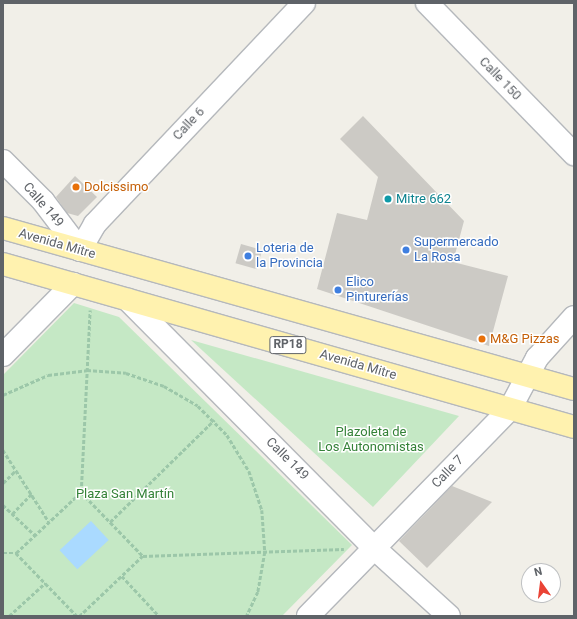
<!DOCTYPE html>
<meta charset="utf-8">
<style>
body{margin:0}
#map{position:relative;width:577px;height:619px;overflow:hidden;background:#f1efe8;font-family:Roboto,sans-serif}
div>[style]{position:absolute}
.green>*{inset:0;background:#c5e8c5}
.water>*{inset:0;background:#aadaff;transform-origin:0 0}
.building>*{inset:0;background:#cccac5;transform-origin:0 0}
.path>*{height:2.5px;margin-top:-1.25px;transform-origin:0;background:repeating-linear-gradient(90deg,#9cc7a9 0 4px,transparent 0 6px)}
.roads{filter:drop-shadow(1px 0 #b5b8bc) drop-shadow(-1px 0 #b5b8bc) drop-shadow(0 1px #b5b8bc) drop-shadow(0 -1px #b5b8bc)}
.minor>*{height:22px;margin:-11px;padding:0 11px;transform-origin:11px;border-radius:11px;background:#fff}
.primary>*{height:22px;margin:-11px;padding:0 11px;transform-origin:11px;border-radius:11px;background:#fff2af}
.dots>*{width:11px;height:11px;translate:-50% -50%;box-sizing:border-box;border:2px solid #fff;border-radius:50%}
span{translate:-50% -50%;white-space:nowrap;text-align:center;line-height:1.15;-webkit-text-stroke:3px #fff;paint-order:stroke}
.shield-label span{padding:1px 3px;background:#fff;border:1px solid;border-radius:3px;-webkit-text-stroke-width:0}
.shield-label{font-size:12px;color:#5f6368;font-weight:700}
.street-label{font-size:13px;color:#5f6368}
.food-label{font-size:13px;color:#c56008}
.left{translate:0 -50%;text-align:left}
.culture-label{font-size:13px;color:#0d838f}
.shop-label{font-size:13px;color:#366cbe}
.park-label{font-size:13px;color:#348238}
.frame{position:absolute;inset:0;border:4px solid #5f6368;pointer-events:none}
.north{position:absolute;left:521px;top:563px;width:40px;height:40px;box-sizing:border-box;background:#fff;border:1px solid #bfc1c3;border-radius:50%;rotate:346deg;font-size:11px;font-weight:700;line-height:16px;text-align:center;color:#5f6368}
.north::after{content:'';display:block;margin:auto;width:14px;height:18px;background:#ea4335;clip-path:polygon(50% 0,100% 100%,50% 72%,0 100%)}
</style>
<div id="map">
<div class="green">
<div style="clip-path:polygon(74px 303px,119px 317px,352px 545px,282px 616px,3px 616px,3px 375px)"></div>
<div style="clip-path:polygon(191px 340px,459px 416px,373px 507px)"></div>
</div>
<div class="water">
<div style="left:91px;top:521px;width:26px;height:43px;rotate:47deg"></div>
</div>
<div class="building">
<div style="clip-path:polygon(363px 116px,464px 221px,453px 262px,508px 276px,489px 346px,317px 289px,337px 213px,367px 220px,378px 177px,340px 139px)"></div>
<div style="clip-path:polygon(75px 176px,97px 197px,78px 216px,67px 213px,56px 197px)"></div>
<div style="left:241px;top:244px;width:22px;height:20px;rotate:16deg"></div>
<div style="clip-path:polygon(452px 486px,492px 502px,427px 568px,399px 541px)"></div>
</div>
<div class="path">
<div style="left:3px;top:395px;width:49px;rotate:-24deg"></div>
<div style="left:48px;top:375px;width:39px;rotate:-7deg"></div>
<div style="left:87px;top:370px;width:39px;rotate:4deg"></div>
<div style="left:126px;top:373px;width:40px;rotate:18.9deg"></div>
<div style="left:164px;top:386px;width:39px;rotate:30deg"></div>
<div style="left:198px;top:406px;width:41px;rotate:45deg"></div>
<div style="left:227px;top:435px;width:42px;rotate:58.6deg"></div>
<div style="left:249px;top:471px;width:41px;rotate:71.6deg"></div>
<div style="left:262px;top:510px;width:42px;rotate:85.9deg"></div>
<div style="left:265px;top:552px;width:41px;rotate:99.9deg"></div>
<div style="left:258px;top:592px;width:26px;rotate:115deg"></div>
<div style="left:3px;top:450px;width:85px;rotate:57.4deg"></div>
<div style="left:3px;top:483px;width:18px;rotate:-45deg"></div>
<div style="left:81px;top:492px;width:182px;rotate:-87.2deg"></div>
<div style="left:3px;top:505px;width:44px;rotate:43.2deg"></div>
<div style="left:12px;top:514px;width:28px;rotate:-46deg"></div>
<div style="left:110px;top:522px;width:146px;rotate:-44.4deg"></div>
<div style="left:3px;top:553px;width:13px"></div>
<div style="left:16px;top:553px;width:89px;rotate:-43.2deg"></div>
<div style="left:81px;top:492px;width:89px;rotate:45.9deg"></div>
<div style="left:143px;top:556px;width:87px;rotate:136.4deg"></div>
<div style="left:16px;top:553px;width:88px;rotate:45.9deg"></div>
<div style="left:143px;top:556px;width:201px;rotate:-2deg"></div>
<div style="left:122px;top:576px;width:54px;rotate:47.2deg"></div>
<div style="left:9px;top:616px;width:49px;rotate:-42.5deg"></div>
</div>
<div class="roads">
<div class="minor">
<div style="left:427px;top:3px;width:211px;rotate:45.8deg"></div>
<div style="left:3px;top:161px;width:57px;rotate:45deg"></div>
<div style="left:43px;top:201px;width:61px;rotate:52.9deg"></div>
<div style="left:80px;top:250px;width:30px;rotate:-60deg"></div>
<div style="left:95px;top:224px;width:304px;rotate:-46.6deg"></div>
<div style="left:128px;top:300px;width:349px;rotate:45.2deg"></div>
<div style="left:374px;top:548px;width:101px;rotate:42.2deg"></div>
<div style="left:3px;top:355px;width:100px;rotate:-45.4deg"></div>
<div style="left:308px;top:616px;width:289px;rotate:-45.7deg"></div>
<div style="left:510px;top:409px;width:58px;rotate:-62.1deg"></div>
<div style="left:537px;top:358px;width:55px;rotate:-47.9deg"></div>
</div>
<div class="primary">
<div style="left:3px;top:228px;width:593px;rotate:15.75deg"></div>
<div style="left:3px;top:264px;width:594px;rotate:15.93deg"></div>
</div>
</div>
<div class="dots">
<div style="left:76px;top:187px;background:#e8710a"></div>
<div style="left:388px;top:199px;background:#0f9aa8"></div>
<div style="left:406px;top:250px;background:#3f7fe0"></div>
<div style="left:248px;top:256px;background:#3f7fe0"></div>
<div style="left:338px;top:290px;background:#3f7fe0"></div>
<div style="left:482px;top:339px;background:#e8710a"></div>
</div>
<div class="shield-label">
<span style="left:288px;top:345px">RP18</span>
</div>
<div class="street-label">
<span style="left:500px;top:79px;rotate:46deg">Calle 150</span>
<span style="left:189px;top:124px;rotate:-47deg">Calle 6</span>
<span style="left:43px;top:205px;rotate:49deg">Calle 149</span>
<span style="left:57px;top:244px;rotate:16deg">Avenida Mitre</span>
<span style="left:358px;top:365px;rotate:16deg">Avenida Mitre</span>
<span style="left:287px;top:459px;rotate:45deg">Calle 149</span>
<span style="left:448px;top:472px;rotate:-46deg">Calle 7</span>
</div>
<div class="food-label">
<span class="left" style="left:84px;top:187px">Dolcissimo</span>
<span class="left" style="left:490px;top:339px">M&amp;G Pizzas</span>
</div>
<div class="culture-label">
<span class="left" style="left:396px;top:199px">Mitre 662</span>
</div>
<div class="shop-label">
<span class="left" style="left:414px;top:250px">Supermercado<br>La Rosa</span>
<span class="left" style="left:256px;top:256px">Loteria de<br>la Provincia</span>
<span class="left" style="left:346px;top:290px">Elico<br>Pinturerías</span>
</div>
<div class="park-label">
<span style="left:371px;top:440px">Plazoleta de<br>Los Autonomistas</span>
<span style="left:125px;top:494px">Plaza San Martín</span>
</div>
<div class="frame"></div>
<div class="north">N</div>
</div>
